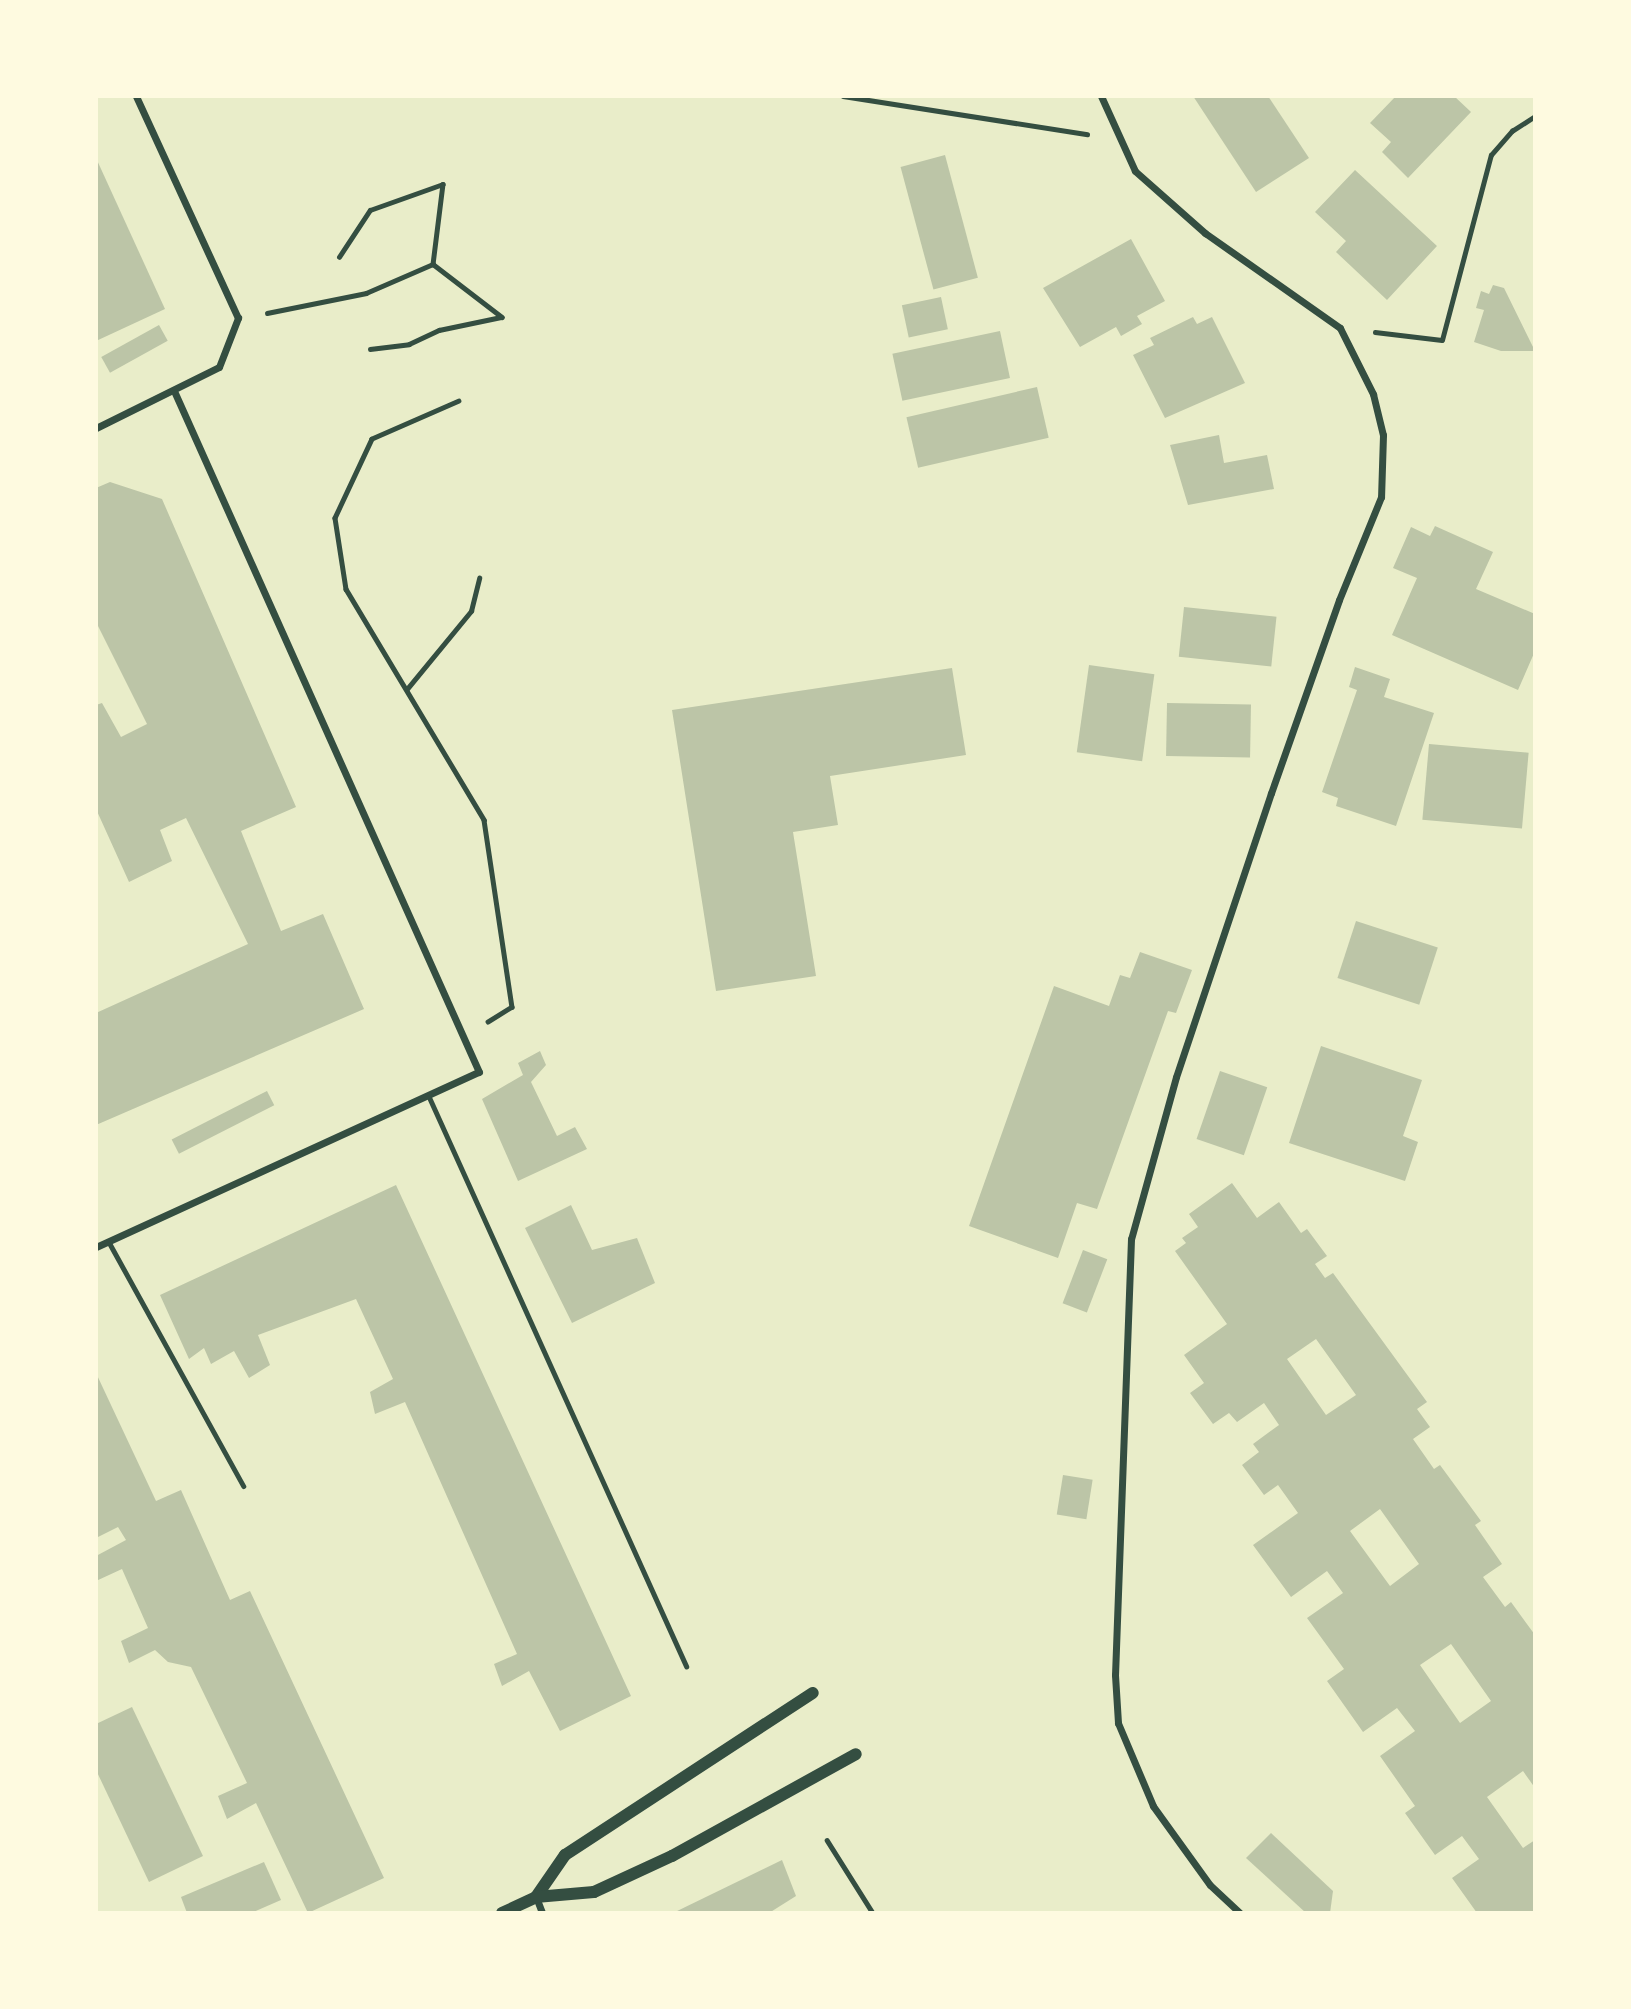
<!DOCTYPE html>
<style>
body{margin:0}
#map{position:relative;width:1631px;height:2009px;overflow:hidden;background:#e9edc9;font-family:Inter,sans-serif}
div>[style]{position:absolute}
.building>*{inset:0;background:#bcc5a7;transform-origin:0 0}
.path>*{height:4.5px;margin:-2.25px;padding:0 2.25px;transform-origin:2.25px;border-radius:2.25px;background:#344e41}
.service>*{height:5px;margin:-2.5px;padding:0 2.5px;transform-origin:2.5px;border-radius:2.5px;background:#344e41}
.minor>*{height:7px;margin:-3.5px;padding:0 3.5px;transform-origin:3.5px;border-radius:3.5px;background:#344e41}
.tertiary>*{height:12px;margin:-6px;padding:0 6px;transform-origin:6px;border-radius:6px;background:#344e41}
span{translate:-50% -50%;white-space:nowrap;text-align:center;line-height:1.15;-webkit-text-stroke:6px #fefae0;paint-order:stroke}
.frame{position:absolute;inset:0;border:98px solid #fefae0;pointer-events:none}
</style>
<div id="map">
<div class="building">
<div style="clip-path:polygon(1193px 96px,1268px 96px,1309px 158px,1256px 192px)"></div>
<div style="clip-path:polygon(1396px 96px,1454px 96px,1471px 112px,1408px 178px,1382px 152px,1391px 142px,1370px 123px)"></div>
<div style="left:945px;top:155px;width:127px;height:46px;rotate:75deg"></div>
<div style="clip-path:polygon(96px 158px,165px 309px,96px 341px)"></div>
<div style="clip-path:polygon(1355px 170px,1437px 246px,1387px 300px,1336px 252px,1346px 241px,1315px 212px)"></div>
<div style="clip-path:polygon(1131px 239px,1165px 301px,1137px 316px,1142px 324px,1121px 336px,1116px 327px,1080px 347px,1043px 288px)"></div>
<div style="clip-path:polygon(1493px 285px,1504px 288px,1535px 351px,1501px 351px,1474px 342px,1484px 310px,1476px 308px,1481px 291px,1489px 294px)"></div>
<div style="left:941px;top:297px;width:33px;height:40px;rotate:78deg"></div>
<div style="clip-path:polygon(1193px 317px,1197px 324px,1212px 317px,1245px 383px,1165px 418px,1133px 355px,1154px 345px,1150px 338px)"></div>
<div style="left:159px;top:325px;width:18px;height:66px;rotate:61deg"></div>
<div style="left:1000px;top:331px;width:48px;height:110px;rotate:78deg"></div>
<div style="left:1037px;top:387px;width:52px;height:134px;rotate:77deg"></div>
<div style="clip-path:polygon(1219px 435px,1224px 463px,1267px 455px,1274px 489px,1188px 505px,1170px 445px)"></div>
<div style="clip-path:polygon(110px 482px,162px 499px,296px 807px,241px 831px,281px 931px,323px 914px,364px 1009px,96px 1125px,96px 1013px,248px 944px,186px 818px,160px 830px,172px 861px,129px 882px,96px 809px,96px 705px,102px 703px,121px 737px,147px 724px,96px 622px,96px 488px)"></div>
<div style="clip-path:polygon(1435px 526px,1493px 552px,1476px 589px,1535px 614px,1535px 651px,1518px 690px,1392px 635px,1417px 578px,1393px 568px,1411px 527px,1430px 536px)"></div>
<div style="left:1184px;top:607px;width:93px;height:50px;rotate:6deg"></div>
<div style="left:1089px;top:665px;width:66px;height:88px;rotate:8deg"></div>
<div style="clip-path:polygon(1355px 667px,1390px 679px,1384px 697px,1434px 713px,1396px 826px,1336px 806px,1338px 798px,1322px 792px,1357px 690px,1349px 687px)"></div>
<div style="clip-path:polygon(952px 668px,966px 755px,830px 776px,838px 825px,793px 832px,816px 976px,716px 991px,672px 710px)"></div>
<div style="left:1167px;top:703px;width:84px;height:53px;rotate:1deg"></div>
<div style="left:1429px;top:744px;width:100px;height:76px;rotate:5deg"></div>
<div style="left:1356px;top:921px;width:86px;height:60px;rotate:18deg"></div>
<div style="clip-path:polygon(1140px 952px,1192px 970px,1176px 1013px,1168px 1011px,1097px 1209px,1077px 1203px,1058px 1258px,969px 1226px,1054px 986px,1109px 1006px,1120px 975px,1130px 978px)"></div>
<div style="clip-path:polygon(1321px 1046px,1422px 1080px,1403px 1136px,1418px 1142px,1405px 1181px,1289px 1143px)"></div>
<div style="clip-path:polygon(540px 1051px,546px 1065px,531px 1082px,557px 1136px,575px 1127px,587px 1149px,518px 1181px,482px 1099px,523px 1075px,518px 1063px)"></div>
<div style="left:1220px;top:1071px;width:50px;height:72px;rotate:19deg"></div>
<div style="left:267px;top:1091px;width:16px;height:107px;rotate:63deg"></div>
<div style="clip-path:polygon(evenodd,1232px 1183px,1257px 1218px,1279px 1202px,1301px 1233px,1307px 1229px,1327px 1256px,1315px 1264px,1325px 1278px,1333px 1273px,1427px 1402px,1417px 1409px,1430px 1427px,1413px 1439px,1434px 1469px,1440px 1465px,1481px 1521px,1475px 1525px,1502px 1564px,1483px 1577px,1505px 1607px,1511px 1602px,1535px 1635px,1535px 1788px,1523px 1771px,1487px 1797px,1523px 1848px,1535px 1840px,1535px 1913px,1477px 1913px,1452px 1878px,1479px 1859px,1462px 1836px,1435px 1855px,1405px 1813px,1415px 1806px,1380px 1756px,1415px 1731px,1397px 1708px,1363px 1732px,1327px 1681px,1344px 1669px,1307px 1618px,1343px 1593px,1327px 1571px,1291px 1597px,1253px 1545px,1298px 1513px,1278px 1485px,1264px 1495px,1242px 1465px,1259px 1452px,1253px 1444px,1279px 1425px,1264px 1403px,1237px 1422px,1229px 1413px,1213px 1424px,1190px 1393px,1204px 1383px,1184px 1355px,1227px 1324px,1175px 1251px,1186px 1243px,1182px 1238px,1198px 1227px,1189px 1214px,1232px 1183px,1316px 1339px,1356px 1395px,1326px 1415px,1287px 1359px,1316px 1339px,1232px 1183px,1380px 1509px,1419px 1564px,1390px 1586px,1350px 1531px,1380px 1509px,1232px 1183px,1451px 1644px,1491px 1701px,1460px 1723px,1420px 1665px,1451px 1644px)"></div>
<div style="clip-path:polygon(396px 1185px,631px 1696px,560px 1731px,529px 1671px,502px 1686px,494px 1664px,517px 1654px,405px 1402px,375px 1414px,370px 1392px,393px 1379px,356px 1299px,258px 1335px,270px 1365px,249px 1378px,234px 1351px,211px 1364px,204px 1348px,189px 1359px,160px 1295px)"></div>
<div style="clip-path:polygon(571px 1205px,592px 1250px,637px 1238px,655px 1283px,572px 1323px,525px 1228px)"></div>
<div style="left:1083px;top:1250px;width:26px;height:57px;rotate:21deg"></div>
<div style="clip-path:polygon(96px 1373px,156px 1501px,181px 1490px,230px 1600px,250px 1591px,384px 1878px,308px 1913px,256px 1803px,227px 1819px,218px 1796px,247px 1783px,191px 1667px,168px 1662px,155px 1650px,129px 1663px,121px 1641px,148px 1628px,122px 1569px,96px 1581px,96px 1556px,126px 1540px,118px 1527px,96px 1538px)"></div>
<div style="left:1063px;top:1475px;width:30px;height:40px;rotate:9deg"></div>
<div style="clip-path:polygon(132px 1707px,203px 1856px,149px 1882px,96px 1770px,96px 1724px)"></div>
<div style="clip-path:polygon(1271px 1833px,1333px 1891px,1330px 1913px,1306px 1913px,1246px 1858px)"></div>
<div style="clip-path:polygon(782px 1860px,796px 1896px,769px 1913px,673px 1913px)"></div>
<div style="clip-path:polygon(264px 1862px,281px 1900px,251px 1913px,187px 1913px,181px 1897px)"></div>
</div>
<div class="path">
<div style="left:843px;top:96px;width:247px;rotate:8.9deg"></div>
<div style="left:339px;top:257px;width:56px;rotate:-56.6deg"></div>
<div style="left:370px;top:210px;width:77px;rotate:-19.6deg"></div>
<div style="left:443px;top:184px;width:81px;rotate:97.1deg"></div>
<div style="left:433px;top:264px;width:87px;rotate:37.5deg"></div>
<div style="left:267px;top:313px;width:101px;rotate:-11.4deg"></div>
<div style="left:366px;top:293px;width:73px;rotate:-23.4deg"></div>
<div style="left:1375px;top:332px;width:67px;rotate:6.8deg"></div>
<div style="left:1442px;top:340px;width:191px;rotate:-75.2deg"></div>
<div style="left:1491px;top:155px;width:32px;rotate:-49deg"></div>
<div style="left:1512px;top:131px;width:27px;rotate:-33deg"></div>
<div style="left:370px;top:349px;width:39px;rotate:-7deg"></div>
<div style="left:409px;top:344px;width:33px;rotate:-25deg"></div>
<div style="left:439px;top:330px;width:63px;rotate:-11.8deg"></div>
<div style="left:459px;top:401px;width:95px;rotate:156.4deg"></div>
<div style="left:372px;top:439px;width:87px;rotate:115.1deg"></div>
<div style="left:335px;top:518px;width:72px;rotate:81.2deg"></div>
<div style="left:346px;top:589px;width:269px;rotate:59.1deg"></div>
<div style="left:484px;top:820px;width:189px;rotate:81.5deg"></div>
<div style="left:512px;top:1007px;width:28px;rotate:148deg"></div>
<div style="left:407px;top:689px;width:101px;rotate:-50.6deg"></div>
<div style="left:471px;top:611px;width:34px;rotate:-76deg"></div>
<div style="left:827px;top:1840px;width:86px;rotate:57.8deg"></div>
</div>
<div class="service">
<div style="left:428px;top:1095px;width:627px;rotate:65.68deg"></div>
<div style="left:108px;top:1241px;width:280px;rotate:61.1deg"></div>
</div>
<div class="minor">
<div style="left:1101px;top:96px;width:82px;rotate:65.6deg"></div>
<div style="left:1135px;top:171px;width:94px;rotate:41.5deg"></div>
<div style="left:1205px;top:233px;width:165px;rotate:35.1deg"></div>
<div style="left:1340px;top:328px;width:74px;rotate:63.4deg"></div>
<div style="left:1373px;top:394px;width:42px;rotate:76.3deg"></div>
<div style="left:1383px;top:435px;width:62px;rotate:91.8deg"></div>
<div style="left:1381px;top:497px;width:111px;rotate:112.2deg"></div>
<div style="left:1339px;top:600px;width:205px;rotate:109.4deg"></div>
<div style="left:1271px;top:793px;width:299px;rotate:108.5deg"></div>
<div style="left:1176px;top:1077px;width:168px;rotate:105.5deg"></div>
<div style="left:1131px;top:1239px;width:436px;rotate:92.1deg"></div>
<div style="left:1115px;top:1675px;width:48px;rotate:86.4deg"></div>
<div style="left:1118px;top:1723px;width:90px;rotate:67.1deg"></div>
<div style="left:1153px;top:1806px;width:97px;rotate:54.2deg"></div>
<div style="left:1210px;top:1885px;width:41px;rotate:43deg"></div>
<div style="left:96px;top:428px;width:137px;rotate:-26.4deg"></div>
<div style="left:219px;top:367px;width:53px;rotate:-68.8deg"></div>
<div style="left:238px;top:318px;width:244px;rotate:-114.7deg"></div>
<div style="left:96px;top:1247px;width:421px;rotate:-24.6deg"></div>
<div style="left:479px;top:1072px;width:744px;rotate:-114.12deg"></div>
<div style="left:536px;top:1897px;width:17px;rotate:69deg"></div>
</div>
<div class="tertiary">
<div style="left:536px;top:1897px;width:51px;rotate:-55.4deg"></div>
<div style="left:565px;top:1855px;width:296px;rotate:-33.2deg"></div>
<div style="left:502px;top:1913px;width:38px;rotate:-25deg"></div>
<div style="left:536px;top:1897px;width:58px;rotate:-4.9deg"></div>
<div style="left:594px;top:1892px;width:86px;rotate:-24.8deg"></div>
<div style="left:672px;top:1856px;width:210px;rotate:-29deg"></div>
</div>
<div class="frame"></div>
</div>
